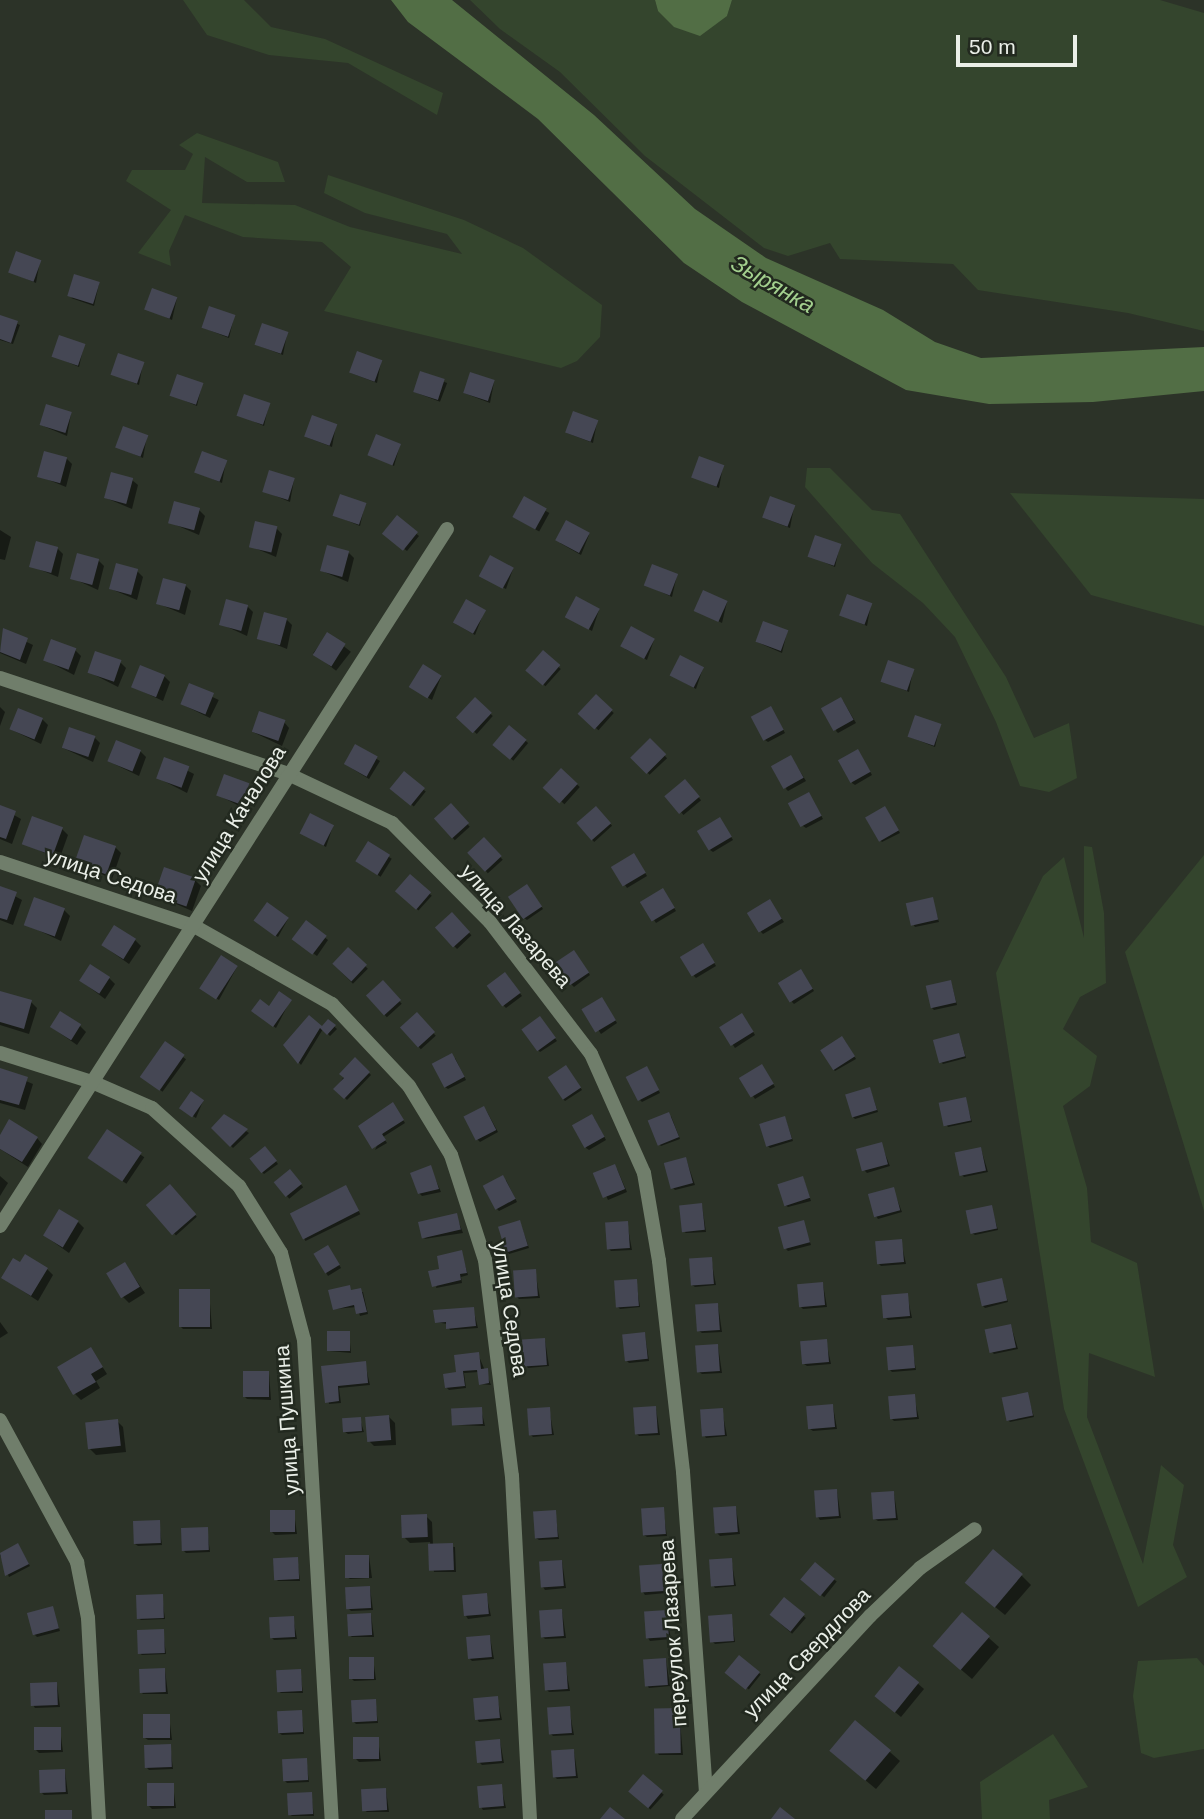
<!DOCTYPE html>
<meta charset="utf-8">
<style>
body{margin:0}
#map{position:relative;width:1204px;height:1819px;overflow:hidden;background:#2c3328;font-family:Arial,sans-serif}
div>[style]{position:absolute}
.green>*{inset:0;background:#34452d}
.water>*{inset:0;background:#526e45}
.shadow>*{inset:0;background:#0007;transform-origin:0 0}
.building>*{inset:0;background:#454754;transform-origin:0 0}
.minor>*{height:14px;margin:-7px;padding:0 7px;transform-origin:7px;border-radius:7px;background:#707e6b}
.tertiary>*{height:14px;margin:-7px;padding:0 7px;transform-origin:7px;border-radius:7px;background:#707e6b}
span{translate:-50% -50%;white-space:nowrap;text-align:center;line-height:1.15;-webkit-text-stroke:5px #22291f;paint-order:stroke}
.street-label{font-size:21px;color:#eaefe8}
.water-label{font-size:23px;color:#a3d08e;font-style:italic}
.scale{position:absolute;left:956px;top:35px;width:121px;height:32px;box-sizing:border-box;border:4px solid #eaefe8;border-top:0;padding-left:9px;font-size:21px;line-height:24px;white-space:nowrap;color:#eaefe8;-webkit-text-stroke:5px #22291f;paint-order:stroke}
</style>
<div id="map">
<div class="green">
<div style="clip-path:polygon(183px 0,244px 0,271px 27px,325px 39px,443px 93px,437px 115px,348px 63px,269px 55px,207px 35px)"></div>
<div style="clip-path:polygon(470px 0,655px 0,658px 11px,727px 16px,732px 0,1160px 0,1204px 13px,1204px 331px,1128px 313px,978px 290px,953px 264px,840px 259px,830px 243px,788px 256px,764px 248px,645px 156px,560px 72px,500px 29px)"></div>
<div style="clip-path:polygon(197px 133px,278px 162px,285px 182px,247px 182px,205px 157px,202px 203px,295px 205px,350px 227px,462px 254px,447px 234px,365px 213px,324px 193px,328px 175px,464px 220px,523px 248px,602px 305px,600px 337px,577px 361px,561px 368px,324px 311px,351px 267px,322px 242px,243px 237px,185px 215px,169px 251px,171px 266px,138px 253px,171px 210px,126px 181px,132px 170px,185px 170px,193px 154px,179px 145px)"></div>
<div style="clip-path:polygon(807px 468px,830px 468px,872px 510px,900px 514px,1006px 677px,1034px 738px,1069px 723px,1077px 778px,1049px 792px,1020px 786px,996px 722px,955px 637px,923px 603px,872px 563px,805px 487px)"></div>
<div style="clip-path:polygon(1010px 493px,1204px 499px,1204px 626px,1091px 595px)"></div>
<div style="clip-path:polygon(1084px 846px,1092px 847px,1104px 913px,1106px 983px,1080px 997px,1063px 1029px,1097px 1056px,1090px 1086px,1063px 1106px,1087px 1188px,1091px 1242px,1137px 1263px,1155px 1377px,1089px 1353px,1087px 1417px,1143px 1564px,1161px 1465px,1184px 1485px,1173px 1545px,1187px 1577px,1138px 1607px,1064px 1409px,996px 973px,1043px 876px,1064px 857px,1084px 938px)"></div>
<div style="clip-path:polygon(1204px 855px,1204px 1211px,1125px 952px)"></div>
<div style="clip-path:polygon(1197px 1658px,1204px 1666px,1204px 1749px,1154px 1758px,1141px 1753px,1133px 1696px,1138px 1661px)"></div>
<div style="clip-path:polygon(1053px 1734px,1088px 1787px,1049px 1800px,1050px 1819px,982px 1819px,980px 1782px)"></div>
</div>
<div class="water">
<div style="clip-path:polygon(391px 0,452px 0,594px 115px,695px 209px,766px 258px,883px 310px,935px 342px,981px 358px,1204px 347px,1204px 391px,1093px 402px,989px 404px,906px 390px,742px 302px,684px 263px,538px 119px,408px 22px)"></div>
<div style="clip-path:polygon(655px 0,732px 0,727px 16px,700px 36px,674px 27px,658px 11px)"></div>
</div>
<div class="shadow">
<div style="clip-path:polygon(40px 261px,36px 283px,10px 272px)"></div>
<div style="clip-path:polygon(99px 284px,94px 306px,71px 298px)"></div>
<div style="clip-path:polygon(177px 298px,172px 320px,147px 309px)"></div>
<div style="clip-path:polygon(0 317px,20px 325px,13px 344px,0 340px)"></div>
<div style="clip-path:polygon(234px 317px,229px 338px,204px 328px)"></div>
<div style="clip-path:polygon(287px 334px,283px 355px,257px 345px)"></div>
<div style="clip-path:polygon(84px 345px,79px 367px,54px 356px)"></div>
<div style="clip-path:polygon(381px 362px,377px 383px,351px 373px)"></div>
<div style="clip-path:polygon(143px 363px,139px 385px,113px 374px)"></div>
<div style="left:421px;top:373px;width:28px;height:20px;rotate:21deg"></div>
<div style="clip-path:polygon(494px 382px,490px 403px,464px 393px)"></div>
<div style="clip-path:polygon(202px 384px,197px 406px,172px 395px)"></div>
<div style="clip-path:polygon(269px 404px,264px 426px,239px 415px)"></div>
<div style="clip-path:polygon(71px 414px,67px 436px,41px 425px)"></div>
<div style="clip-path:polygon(597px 422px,593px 443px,567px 433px)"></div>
<div style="clip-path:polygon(336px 425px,332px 447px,306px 437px)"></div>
<div style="clip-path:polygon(147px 436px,143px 458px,117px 447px)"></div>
<div style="clip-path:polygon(400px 445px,394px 466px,369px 454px)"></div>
<div style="clip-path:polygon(66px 458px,72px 464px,66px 487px,39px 476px)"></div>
<div style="clip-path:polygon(226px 461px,222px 483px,196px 472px)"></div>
<div style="clip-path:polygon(723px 466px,719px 488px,693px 477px)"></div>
<div style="clip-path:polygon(132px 480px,138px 485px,132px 509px,106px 498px)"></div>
<div style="clip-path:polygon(294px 480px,290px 502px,264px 491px)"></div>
<div style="left:524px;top:499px;width:29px;height:21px;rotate:29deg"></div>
<div style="clip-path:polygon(365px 504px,360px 526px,334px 515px)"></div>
<div style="clip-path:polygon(794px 507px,790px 528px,764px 518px)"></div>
<div style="clip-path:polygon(199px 510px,205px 516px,199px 535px,169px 522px)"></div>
<div style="clip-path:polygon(397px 518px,419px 536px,407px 551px,387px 536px)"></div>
<div style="clip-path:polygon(276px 528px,282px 534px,276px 557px,250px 546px)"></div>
<div style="clip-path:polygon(0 530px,11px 537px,5px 560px,0 559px)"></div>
<div style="clip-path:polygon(589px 535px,581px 555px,560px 543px)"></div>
<div style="clip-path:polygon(840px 545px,835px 567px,810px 556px)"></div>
<div style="clip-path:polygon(57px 548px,63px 554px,58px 577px,31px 566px)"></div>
<div style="clip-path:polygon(348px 552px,354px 558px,348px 582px,322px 571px)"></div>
<div style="clip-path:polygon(98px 560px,104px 566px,98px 590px,72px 578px)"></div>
<div style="clip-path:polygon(513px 569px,506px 589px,484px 578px)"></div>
<div style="clip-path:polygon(137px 571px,143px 577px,137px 600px,111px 589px)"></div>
<div style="clip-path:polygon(677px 575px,672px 597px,646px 585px)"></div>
<div style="clip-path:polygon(185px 585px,191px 591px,185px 615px,159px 604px)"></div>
<div style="clip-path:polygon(727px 602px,722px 623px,697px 611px)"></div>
<div style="clip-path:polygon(871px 604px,867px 626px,841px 615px)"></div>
<div style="clip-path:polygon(247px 606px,253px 612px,247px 636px,221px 624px)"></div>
<div style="clip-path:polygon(599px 610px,592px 631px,570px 619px)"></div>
<div style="clip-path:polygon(484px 612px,475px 635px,456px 624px)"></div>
<div style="clip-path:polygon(286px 619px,292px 625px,287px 649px,260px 638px)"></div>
<div style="clip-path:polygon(4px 631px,33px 645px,26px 664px,0 653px)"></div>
<div style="clip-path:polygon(787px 632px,782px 653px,757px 642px)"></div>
<div style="left:328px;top:634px;width:29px;height:24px;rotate:38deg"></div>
<div style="clip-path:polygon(654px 640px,647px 660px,625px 649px)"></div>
<div style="clip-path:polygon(75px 650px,81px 656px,74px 675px,45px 660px)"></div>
<div style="left:543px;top:653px;width:24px;height:23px;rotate:42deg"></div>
<div style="clip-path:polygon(120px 662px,126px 668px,118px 687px,89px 672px)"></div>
<div style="clip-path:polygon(703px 668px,696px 689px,674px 677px)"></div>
<div style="clip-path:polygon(913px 670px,909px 692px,883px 681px)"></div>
<div style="clip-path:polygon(164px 676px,170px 682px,163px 701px,133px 687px)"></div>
<div style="clip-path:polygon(441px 677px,432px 700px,413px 689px)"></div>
<div style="left:190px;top:686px;width:32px;height:20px;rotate:26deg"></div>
<div style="left:596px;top:697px;width:24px;height:23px;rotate:42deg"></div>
<div style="left:475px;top:700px;width:24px;height:24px;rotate:42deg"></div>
<div style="clip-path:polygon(843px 701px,856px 723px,838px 733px,836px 731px)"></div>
<div style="clip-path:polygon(0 707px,5px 712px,0 726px)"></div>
<div style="clip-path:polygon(773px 711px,785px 733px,768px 742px,765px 740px)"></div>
<div style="clip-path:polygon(42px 719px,48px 725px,41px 744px,12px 730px)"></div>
<div style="clip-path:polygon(284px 722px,289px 728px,282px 746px,253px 732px)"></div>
<div style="clip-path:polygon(940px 726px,935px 747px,910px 737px)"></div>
<div style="left:509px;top:727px;width:25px;height:23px;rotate:40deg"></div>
<div style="clip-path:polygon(94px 737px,100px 743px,93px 762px,63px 748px)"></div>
<div style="left:650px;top:740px;width:25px;height:24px;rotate:47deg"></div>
<div style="clip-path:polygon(355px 746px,380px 761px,369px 779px,348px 766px)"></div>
<div style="clip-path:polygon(140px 751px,146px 757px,139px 776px,110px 762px)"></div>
<div style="clip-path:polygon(860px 754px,872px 775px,855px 785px,852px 783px)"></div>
<div style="clip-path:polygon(165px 759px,194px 774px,187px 793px,158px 778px)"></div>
<div style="clip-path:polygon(793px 760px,806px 781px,788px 791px,786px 789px)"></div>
<div style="left:562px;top:771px;width:24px;height:23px;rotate:42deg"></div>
<div style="left:404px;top:774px;width:28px;height:19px;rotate:39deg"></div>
<div style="clip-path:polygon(225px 776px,254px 791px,247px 810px,218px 795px)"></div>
<div style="left:685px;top:781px;width:25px;height:23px;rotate:50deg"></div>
<div style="clip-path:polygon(811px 797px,823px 819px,806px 828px,803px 826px)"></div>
<div style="left:451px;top:806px;width:28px;height:20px;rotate:48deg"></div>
<div style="clip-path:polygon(0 807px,21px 819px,12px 844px,0 839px)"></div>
<div style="left:596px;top:808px;width:24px;height:24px;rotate:48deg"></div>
<div style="clip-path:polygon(887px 811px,900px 833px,882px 842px,880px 840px)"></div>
<div style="clip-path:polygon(722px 822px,733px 840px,713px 852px,710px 850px)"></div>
<div style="clip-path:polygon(333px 826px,326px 847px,302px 834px)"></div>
<div style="clip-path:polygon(62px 829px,68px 835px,59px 860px,24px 843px)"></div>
<div style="left:484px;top:839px;width:28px;height:20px;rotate:48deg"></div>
<div style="left:368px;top:844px;width:28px;height:21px;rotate:32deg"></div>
<div style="clip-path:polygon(115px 847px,121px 853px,112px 879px,76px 862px)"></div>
<div style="clip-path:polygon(636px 858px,647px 876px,627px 888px,614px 868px)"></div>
<div style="left:411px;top:877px;width:28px;height:20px;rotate:42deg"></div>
<div style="clip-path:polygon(195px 880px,201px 886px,192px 911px,156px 895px)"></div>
<div style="clip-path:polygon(0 888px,22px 900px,13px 925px,0 920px)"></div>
<div style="clip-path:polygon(529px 888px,543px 909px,527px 920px,524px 918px)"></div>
<div style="clip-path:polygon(665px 893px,676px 911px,656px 923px,643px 903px)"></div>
<div style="clip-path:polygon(932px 899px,939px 922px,915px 927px,913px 924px)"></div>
<div style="clip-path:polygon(772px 904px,784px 922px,763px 934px,761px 932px)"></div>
<div style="clip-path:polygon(64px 910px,70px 916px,61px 941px,25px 924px)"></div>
<div style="left:452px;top:915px;width:28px;height:20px;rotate:46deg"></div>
<div style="clip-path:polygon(288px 919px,278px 937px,258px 923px)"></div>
<div style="clip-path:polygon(306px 923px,328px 940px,317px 956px,296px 941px)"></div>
<div style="clip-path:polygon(135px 940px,141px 946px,129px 964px,102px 945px)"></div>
<div style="clip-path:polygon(705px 947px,716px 966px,696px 978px,694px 976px)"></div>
<div style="left:348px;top:949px;width:28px;height:21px;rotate:45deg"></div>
<div style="clip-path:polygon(576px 955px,590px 975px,574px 987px,571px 984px)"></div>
<div style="clip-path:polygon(237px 967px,219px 1000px,205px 991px)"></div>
<div style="clip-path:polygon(803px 973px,814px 991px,794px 1004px,792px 1002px)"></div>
<div style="clip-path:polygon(507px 976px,522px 996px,506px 1008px,504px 1006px)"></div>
<div style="clip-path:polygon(109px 978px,115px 984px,105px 999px,81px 981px)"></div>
<div style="clip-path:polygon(951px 982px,957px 1005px,934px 1010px,931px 1007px)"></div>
<div style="left:383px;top:983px;width:28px;height:20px;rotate:48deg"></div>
<div style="clip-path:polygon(0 998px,31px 1002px,37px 1008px,29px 1034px,0 1025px)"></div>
<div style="clip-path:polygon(290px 1001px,276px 1028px,256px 1014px,269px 1009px)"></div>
<div style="clip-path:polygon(604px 1002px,617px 1023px,601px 1034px,585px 1010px)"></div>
<div style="left:417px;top:1015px;width:28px;height:20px;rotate:48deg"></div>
<div style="clip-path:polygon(310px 1017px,322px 1028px,328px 1021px,337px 1029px,330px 1036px,323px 1029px,301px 1065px,285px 1045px)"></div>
<div style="clip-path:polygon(744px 1017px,755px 1035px,735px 1048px,721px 1027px)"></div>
<div style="clip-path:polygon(542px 1021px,557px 1041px,540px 1052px,538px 1050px)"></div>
<div style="clip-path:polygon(80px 1026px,86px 1032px,77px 1045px,51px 1027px)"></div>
<div style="clip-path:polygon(959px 1035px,966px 1058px,943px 1064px,940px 1061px)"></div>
<div style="clip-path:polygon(845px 1041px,856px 1059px,835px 1071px,833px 1069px)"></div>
<div style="left:165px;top:1044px;width:26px;height:40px;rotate:36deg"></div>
<div style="clip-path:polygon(455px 1058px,466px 1080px,448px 1089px,445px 1087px)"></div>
<div style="clip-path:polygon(355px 1059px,371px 1075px,347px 1100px,336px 1089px)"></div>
<div style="clip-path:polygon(568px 1069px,582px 1090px,565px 1101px,563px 1099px)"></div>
<div style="clip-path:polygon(764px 1069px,775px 1087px,755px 1099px,742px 1079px)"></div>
<div style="clip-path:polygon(0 1070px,33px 1084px,25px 1110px,0 1103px)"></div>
<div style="clip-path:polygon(649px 1071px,660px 1093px,642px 1102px,639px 1099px)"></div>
<div style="clip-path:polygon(870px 1089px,878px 1112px,855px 1119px,852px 1116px)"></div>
<div style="clip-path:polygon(965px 1099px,972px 1122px,948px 1127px,946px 1124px)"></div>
<div style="clip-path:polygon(203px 1101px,196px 1118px,185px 1111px)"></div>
<div style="clip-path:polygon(395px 1107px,405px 1123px,383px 1137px,387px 1143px,375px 1150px)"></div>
<div style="clip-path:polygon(486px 1110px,498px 1132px,480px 1142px,477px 1139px)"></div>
<div style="clip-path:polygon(671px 1116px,680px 1139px,661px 1146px,659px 1144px)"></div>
<div style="clip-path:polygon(224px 1117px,249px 1133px,233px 1148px,213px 1128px)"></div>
<div style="clip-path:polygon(594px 1118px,606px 1140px,589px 1150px,586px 1148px)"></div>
<div style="clip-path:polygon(785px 1118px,793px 1141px,770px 1148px,767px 1145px)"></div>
<div style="left:107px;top:1132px;width:45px;height:32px;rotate:34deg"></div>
<div style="clip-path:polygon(0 1138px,37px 1138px,42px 1144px,28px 1167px,0 1149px)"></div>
<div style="clip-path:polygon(881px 1144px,890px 1166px,867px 1173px,864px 1170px)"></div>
<div style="clip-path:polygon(981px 1149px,988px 1172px,964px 1177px,962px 1175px)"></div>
<div style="clip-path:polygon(268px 1151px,278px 1164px,264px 1174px,262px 1172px)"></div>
<div style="clip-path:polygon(686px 1159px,695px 1185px,675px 1190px,673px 1188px)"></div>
<div style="clip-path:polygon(430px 1167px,441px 1192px,422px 1196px,419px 1193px)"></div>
<div style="clip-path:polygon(617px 1169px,627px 1192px,608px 1200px,596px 1175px)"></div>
<div style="left:290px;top:1171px;width:21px;height:18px;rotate:51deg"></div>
<div style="clip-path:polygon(0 1176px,8px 1183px,0 1196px)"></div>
<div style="clip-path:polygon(803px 1178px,811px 1201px,788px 1207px,785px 1205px)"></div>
<div style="clip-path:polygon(506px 1180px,517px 1202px,499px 1211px,497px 1209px)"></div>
<div style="left:170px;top:1187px;width:40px;height:28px;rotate:48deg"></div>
<div style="left:348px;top:1189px;width:28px;height:61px;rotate:64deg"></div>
<div style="clip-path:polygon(893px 1189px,902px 1212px,878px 1219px,876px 1216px)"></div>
<div style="clip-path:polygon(702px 1205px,706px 1232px,686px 1233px,683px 1231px)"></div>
<div style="clip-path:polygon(991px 1207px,998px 1230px,975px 1235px,972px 1233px)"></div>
<div style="clip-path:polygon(456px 1215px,463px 1233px,424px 1239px)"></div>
<div style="clip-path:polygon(78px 1222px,84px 1228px,69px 1253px,45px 1236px)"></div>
<div style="clip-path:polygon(520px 1222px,529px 1248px,509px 1254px,507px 1251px)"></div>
<div style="clip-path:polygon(803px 1222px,811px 1245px,788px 1251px,786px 1249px)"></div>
<div style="clip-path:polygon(627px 1223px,632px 1250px,611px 1251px,609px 1249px)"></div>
<div style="clip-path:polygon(901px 1241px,906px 1264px,881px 1266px,879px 1264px)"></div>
<div style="clip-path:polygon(330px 1250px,341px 1268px,328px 1276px,315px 1254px)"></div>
<div style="clip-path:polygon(461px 1252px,468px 1275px,461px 1277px,462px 1283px,436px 1288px,441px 1270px)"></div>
<div style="clip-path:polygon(711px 1259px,716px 1285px,695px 1287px,692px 1285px)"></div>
<div style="clip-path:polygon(21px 1264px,47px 1269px,53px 1275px,38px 1301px,3px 1278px)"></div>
<div style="clip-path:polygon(125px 1264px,145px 1293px,129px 1303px,123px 1297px)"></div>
<div style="clip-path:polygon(535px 1271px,540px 1298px,519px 1299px,517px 1297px)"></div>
<div style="clip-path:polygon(1001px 1280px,1008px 1302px,985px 1308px,982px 1305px)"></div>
<div style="clip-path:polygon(636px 1281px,640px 1307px,620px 1309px,617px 1306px)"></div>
<div style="clip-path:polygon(823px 1284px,827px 1307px,803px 1309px,800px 1306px)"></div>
<div style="clip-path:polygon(349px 1287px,352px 1292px,363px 1292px,368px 1314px,360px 1316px,357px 1307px,334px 1309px)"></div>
<div style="clip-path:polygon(209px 1291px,212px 1329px,183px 1329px,181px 1327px)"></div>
<div style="clip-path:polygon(907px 1295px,912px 1318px,888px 1320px,885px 1317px)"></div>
<div style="clip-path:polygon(718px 1305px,722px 1332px,702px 1333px,699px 1331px)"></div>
<div style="clip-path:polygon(473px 1308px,478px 1328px,450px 1330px,447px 1324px,436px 1322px)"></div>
<div style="clip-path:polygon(0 1322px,8px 1333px,0 1338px)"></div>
<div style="clip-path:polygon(1011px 1326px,1018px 1349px,994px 1354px,992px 1352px)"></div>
<div style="clip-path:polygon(349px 1333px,351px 1353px,329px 1351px)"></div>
<div style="clip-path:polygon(645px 1334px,649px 1361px,629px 1363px,626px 1360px)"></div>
<div style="clip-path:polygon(545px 1340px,549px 1366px,528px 1368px,526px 1365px)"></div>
<div style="clip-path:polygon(826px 1341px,831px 1364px,807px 1366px,804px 1364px)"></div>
<div style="clip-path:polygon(718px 1346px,722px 1373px,702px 1374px,699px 1372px)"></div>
<div style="clip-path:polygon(912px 1347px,916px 1370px,892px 1372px,890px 1370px)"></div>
<div style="clip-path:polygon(91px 1349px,107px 1374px,96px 1381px,100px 1388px,81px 1400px,75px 1394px)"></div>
<div style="clip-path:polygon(478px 1354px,491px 1385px,480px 1384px,479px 1372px,464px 1373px,466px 1388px,449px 1390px,446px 1387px)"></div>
<div style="clip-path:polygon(365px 1363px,370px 1385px,339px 1388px,341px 1403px,329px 1404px,323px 1367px)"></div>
<div style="clip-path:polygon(269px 1373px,271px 1400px,247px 1399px,245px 1397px)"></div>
<div style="clip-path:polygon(1027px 1394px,1034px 1417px,1010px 1422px,1008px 1420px)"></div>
<div style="clip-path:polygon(914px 1396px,919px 1419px,894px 1421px,892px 1419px)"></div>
<div style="clip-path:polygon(833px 1406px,837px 1429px,813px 1431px,810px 1429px)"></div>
<div style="clip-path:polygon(656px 1408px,660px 1435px,639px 1436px,637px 1434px)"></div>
<div style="clip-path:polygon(481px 1409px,485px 1426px,454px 1425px)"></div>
<div style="clip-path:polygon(549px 1409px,554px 1435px,533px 1437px,530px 1434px)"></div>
<div style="clip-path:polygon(722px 1410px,727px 1436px,706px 1438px,704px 1435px)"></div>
<div style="clip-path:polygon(389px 1417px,395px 1423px,396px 1445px,374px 1446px,368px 1440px)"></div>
<div style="clip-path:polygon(360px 1419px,364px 1432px,348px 1434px,345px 1432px)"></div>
<div style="clip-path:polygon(117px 1421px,123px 1427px,126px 1452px,96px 1455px,90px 1449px)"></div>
<div style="clip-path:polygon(837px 1491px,841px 1518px,820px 1520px,818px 1517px)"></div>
<div style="clip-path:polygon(894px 1493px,898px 1520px,878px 1521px,875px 1519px)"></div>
<div style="clip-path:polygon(736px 1508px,740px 1534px,720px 1536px,717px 1533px)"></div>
<div style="clip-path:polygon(663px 1509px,667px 1536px,647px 1537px,644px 1535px)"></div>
<div style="clip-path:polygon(294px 1512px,297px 1534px,275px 1535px,272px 1532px)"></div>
<div style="clip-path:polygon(555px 1512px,559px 1539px,539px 1540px,536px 1538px)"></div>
<div style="clip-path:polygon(426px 1516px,432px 1522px,433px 1545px,455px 1547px,456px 1572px,434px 1572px,430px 1542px,410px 1543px,404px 1537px)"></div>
<div style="clip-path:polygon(159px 1522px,162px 1545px,138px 1546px,135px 1544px)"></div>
<div style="clip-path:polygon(207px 1529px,210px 1552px,186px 1553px,184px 1551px)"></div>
<div style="clip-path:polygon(18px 1545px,30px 1566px,9px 1577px,0 1555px)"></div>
<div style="clip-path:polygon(369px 1556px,372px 1578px,350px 1579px,347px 1577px)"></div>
<div style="clip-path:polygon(297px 1558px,300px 1581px,278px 1581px,276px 1579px)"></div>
<div style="clip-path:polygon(731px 1559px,736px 1586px,715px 1588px,713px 1585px)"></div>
<div style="clip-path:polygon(562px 1561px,566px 1588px,545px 1590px,543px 1587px)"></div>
<div style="left:815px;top:1564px;width:28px;height:20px;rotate:39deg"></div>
<div style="clip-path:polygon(661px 1566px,666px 1593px,645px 1595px,643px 1592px)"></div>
<div style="clip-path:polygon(1021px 1575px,1031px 1585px,1005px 1615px,977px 1592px)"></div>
<div style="clip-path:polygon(370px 1588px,373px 1610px,351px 1611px,348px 1608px)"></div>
<div style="clip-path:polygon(486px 1594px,491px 1616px,468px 1619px,466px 1616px)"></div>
<div style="clip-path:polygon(162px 1596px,165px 1619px,141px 1620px,138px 1618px)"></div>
<div style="left:784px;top:1599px;width:29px;height:21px;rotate:41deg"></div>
<div style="clip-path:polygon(52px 1608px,60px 1631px,37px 1637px,34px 1634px)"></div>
<div style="clip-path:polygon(562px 1611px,566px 1638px,545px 1639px,543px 1637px)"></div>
<div style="clip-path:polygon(666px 1612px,671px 1639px,650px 1641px,648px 1638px)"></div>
<div style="clip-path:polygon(371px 1614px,374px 1637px,352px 1637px,349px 1635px)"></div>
<div style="clip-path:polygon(962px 1614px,999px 1647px,972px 1679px,944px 1655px)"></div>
<div style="clip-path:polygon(731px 1615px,735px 1642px,715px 1644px,712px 1641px)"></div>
<div style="clip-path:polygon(293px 1617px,297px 1639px,274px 1640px,272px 1638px)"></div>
<div style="clip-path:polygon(163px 1631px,166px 1654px,142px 1655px,139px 1653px)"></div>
<div style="clip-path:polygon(490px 1637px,494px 1659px,472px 1661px,469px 1658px)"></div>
<div style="left:739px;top:1657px;width:28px;height:19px;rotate:39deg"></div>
<div style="clip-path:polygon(373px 1658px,376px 1680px,354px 1681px,352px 1679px)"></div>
<div style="clip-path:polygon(666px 1659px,670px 1686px,649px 1688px,647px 1685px)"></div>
<div style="clip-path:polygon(565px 1664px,570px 1691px,549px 1692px,547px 1690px)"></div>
<div style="clip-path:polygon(900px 1668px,924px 1689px,901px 1717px,883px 1702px)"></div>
<div style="clip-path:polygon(165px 1670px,168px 1694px,143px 1694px,141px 1692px)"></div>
<div style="clip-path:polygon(300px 1670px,303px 1693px,281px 1693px,278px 1691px)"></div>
<div style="clip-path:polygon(57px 1684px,60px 1707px,35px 1708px,33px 1705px)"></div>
<div style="clip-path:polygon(497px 1698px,502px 1720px,479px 1722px,477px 1719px)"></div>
<div style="clip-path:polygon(375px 1701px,378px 1723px,356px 1724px,353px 1721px)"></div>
<div style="clip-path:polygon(569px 1708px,574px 1735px,553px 1736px,551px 1734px)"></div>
<div style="clip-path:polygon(679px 1710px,683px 1755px,659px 1755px,657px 1752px)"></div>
<div style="clip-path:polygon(301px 1712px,304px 1734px,282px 1735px,279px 1733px)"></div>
<div style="clip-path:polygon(169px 1716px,172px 1740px,148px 1740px,145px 1738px)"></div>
<div style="clip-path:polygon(856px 1722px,900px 1761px,876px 1789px,841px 1760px)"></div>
<div style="clip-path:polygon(60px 1729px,63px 1752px,39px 1753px,36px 1750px)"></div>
<div style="clip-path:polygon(378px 1739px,381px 1761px,359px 1762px,356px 1759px)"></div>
<div style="clip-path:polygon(500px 1741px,504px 1763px,482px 1765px,479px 1762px)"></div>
<div style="clip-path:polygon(170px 1745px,173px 1769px,149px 1770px,146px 1767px)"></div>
<div style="clip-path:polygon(574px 1751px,578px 1778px,557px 1779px,555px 1777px)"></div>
<div style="clip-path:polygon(306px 1760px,309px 1782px,287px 1783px,285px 1781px)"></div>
<div style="clip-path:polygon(65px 1771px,68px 1794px,44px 1795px,41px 1792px)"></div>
<div style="left:643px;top:1776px;width:28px;height:20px;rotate:42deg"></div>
<div style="clip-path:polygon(173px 1785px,176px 1808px,152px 1809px,149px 1806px)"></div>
<div style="clip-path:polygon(501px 1786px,506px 1808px,483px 1810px,481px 1807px)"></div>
<div style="clip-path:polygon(386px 1790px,389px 1812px,367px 1812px,364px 1810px)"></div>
<div style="clip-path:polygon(311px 1793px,314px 1816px,292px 1816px,289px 1814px)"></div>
</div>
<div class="building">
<div style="left:16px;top:251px;width:27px;height:23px;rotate:20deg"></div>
<div style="left:74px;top:274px;width:27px;height:23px;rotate:17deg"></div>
<div style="left:152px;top:288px;width:27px;height:23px;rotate:20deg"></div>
<div style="left:209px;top:306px;width:28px;height:23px;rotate:19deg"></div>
<div style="clip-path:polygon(0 315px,18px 321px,11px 343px,0 339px)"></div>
<div style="left:262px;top:323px;width:28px;height:23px;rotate:19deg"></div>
<div style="left:59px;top:335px;width:28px;height:23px;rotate:19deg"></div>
<div style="left:357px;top:351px;width:27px;height:23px;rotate:20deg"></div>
<div style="left:118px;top:353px;width:28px;height:23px;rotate:19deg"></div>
<div style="left:420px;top:371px;width:26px;height:22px;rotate:18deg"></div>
<div style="left:470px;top:372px;width:26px;height:22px;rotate:18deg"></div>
<div style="left:177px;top:374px;width:28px;height:23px;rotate:19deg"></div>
<div style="left:244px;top:394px;width:28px;height:23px;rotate:19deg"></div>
<div style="left:46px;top:404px;width:27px;height:22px;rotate:17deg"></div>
<div style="left:573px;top:411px;width:27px;height:23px;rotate:20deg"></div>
<div style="left:312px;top:415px;width:27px;height:23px;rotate:20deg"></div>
<div style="left:123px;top:426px;width:27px;height:23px;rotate:20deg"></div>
<div style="left:376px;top:434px;width:27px;height:23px;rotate:22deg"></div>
<div style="left:44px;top:451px;width:24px;height:27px;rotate:15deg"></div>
<div style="left:202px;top:451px;width:27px;height:23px;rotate:20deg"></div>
<div style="left:699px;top:456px;width:27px;height:23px;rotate:20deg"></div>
<div style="left:269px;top:470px;width:27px;height:23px;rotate:17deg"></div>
<div style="left:111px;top:472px;width:23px;height:27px;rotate:15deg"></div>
<div style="left:340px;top:494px;width:28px;height:23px;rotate:19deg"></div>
<div style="left:524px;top:496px;width:26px;height:24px;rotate:29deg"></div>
<div style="left:770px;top:496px;width:27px;height:23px;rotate:20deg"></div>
<div style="left:174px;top:501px;width:27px;height:23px;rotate:15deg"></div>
<div style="left:397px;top:515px;width:27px;height:24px;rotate:39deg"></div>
<div style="left:566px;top:520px;width:27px;height:23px;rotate:28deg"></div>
<div style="left:255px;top:521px;width:23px;height:27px;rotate:13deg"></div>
<div style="left:815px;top:535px;width:28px;height:23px;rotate:19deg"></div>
<div style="left:36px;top:541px;width:23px;height:27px;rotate:15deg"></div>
<div style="left:327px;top:545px;width:23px;height:27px;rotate:15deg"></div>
<div style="left:77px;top:553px;width:23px;height:27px;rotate:15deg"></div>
<div style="left:490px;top:555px;width:27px;height:24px;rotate:28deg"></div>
<div style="left:116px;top:563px;width:23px;height:27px;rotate:15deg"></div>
<div style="left:652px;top:564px;width:28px;height:23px;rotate:21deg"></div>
<div style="left:163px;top:578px;width:24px;height:27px;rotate:15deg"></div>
<div style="left:703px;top:590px;width:27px;height:23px;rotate:24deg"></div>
<div style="left:847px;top:594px;width:27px;height:23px;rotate:20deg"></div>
<div style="left:576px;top:596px;width:27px;height:24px;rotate:28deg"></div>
<div style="left:226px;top:599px;width:23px;height:27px;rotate:15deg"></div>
<div style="left:466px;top:599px;width:23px;height:27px;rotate:29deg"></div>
<div style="left:264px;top:612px;width:24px;height:28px;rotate:15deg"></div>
<div style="left:763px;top:621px;width:27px;height:22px;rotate:20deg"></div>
<div style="left:631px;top:626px;width:27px;height:23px;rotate:28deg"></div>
<div style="clip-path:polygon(3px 628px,28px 638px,20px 660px,0 652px)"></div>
<div style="left:327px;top:632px;width:22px;height:27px;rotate:32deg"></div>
<div style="left:51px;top:639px;width:27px;height:23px;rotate:20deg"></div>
<div style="left:543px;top:650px;width:23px;height:27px;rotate:41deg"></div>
<div style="left:95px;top:651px;width:28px;height:23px;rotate:19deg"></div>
<div style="left:680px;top:655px;width:27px;height:23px;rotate:27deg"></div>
<div style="left:888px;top:660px;width:28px;height:23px;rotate:19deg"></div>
<div style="left:423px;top:664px;width:22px;height:27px;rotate:32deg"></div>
<div style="left:140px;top:665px;width:27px;height:24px;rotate:22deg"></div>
<div style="left:189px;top:683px;width:27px;height:23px;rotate:22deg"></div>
<div style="left:596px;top:694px;width:23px;height:27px;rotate:43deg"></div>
<div style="left:475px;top:697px;width:23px;height:28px;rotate:43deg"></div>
<div style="left:841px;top:697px;width:26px;height:23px;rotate:61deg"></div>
<div style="left:771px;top:706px;width:27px;height:23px;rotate:62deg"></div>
<div style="left:18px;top:708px;width:27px;height:23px;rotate:22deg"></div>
<div style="left:259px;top:711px;width:28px;height:22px;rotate:19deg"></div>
<div style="left:915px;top:715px;width:28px;height:23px;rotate:19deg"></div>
<div style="left:509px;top:725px;width:23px;height:26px;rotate:40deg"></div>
<div style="left:69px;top:727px;width:28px;height:22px;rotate:19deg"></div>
<div style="left:650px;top:738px;width:23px;height:28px;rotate:45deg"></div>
<div style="left:116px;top:740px;width:27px;height:23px;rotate:22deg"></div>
<div style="left:355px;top:744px;width:26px;height:23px;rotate:29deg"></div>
<div style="left:858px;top:749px;width:26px;height:23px;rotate:61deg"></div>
<div style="left:791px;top:755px;width:26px;height:23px;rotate:61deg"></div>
<div style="left:164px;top:757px;width:27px;height:23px;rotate:20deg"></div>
<div style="left:561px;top:768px;width:23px;height:27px;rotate:43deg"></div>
<div style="left:404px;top:771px;width:27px;height:23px;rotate:39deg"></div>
<div style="left:224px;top:774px;width:27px;height:23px;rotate:20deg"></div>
<div style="left:685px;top:779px;width:23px;height:27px;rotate:50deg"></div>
<div style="left:809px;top:792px;width:27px;height:24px;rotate:62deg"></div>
<div style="left:451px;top:803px;width:27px;height:23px;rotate:48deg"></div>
<div style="clip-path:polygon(0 805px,16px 811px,6px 839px,0 837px)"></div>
<div style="left:596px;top:806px;width:23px;height:26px;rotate:49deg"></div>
<div style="left:885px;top:806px;width:28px;height:23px;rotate:60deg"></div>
<div style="left:310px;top:813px;width:27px;height:23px;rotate:27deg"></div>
<div style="left:32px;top:816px;width:33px;height:30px;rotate:20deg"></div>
<div style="left:720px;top:817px;width:23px;height:27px;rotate:59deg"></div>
<div style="left:84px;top:835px;width:34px;height:30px;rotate:19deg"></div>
<div style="left:484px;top:837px;width:26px;height:23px;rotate:47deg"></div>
<div style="left:368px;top:841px;width:26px;height:24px;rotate:32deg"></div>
<div style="left:634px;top:853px;width:23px;height:27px;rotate:59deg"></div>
<div style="left:164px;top:867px;width:34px;height:30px;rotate:19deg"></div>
<div style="left:410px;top:874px;width:28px;height:23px;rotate:41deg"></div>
<div style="left:527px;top:884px;width:27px;height:23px;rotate:56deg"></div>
<div style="clip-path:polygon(0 886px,17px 892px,7px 920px,0 918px)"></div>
<div style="left:663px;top:888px;width:23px;height:27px;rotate:59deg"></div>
<div style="left:34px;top:897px;width:33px;height:30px;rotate:20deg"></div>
<div style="left:933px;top:897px;width:23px;height:28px;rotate:77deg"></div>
<div style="left:770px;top:899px;width:23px;height:27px;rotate:59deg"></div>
<div style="left:267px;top:902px;width:27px;height:23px;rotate:36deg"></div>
<div style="left:452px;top:912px;width:27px;height:23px;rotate:48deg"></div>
<div style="left:306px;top:920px;width:26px;height:24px;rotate:37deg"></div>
<div style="left:114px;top:925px;width:26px;height:24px;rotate:32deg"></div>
<div style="left:703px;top:943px;width:23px;height:27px;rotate:59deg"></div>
<div style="left:348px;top:947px;width:26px;height:23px;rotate:43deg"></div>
<div style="left:574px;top:950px;width:27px;height:23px;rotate:56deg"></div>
<div style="left:221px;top:955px;width:20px;height:40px;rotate:33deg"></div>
<div style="left:90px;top:964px;width:24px;height:20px;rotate:33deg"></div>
<div style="left:801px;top:969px;width:23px;height:27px;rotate:59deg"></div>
<div style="left:505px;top:972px;width:26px;height:23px;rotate:53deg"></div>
<div style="left:383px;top:980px;width:27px;height:23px;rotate:48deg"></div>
<div style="left:951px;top:980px;width:23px;height:26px;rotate:77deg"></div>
<div style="clip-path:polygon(0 991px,32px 1000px,24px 1029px,0 1022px)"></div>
<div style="clip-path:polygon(279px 991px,292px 1000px,273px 1027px,251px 1011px,260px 999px,269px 1006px)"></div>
<div style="left:602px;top:997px;width:27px;height:24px;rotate:59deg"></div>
<div style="left:60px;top:1011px;width:25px;height:19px;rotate:32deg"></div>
<div style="left:417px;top:1012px;width:27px;height:23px;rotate:48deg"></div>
<div style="left:742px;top:1013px;width:22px;height:27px;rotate:58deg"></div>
<div style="clip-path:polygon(309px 1015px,322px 1026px,328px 1019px,336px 1025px,327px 1035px,320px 1028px,298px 1064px,283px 1045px)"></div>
<div style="left:540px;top:1016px;width:27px;height:23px;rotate:54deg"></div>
<div style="left:959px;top:1033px;width:24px;height:27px;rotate:75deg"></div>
<div style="left:842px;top:1036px;width:24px;height:26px;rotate:57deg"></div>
<div style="left:165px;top:1041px;width:24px;height:44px;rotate:35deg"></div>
<div style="left:452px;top:1053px;width:27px;height:23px;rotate:62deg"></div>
<div style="clip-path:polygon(355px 1057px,370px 1072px,344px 1099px,333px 1089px,344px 1078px,339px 1074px)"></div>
<div style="left:762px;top:1064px;width:23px;height:27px;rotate:59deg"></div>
<div style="left:566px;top:1065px;width:27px;height:22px;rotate:56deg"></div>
<div style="left:647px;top:1066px;width:27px;height:24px;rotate:63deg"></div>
<div style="clip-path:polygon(0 1068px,28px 1077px,19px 1105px,0 1100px)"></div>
<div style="left:870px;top:1087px;width:24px;height:26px;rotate:73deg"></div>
<div style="left:191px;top:1091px;width:16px;height:21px;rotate:35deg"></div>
<div style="left:966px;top:1097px;width:24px;height:28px;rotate:78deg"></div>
<div style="clip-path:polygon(393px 1102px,404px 1120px,382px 1134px,386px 1140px,372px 1149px,358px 1126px)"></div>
<div style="left:484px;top:1106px;width:27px;height:23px;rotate:63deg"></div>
<div style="left:669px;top:1112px;width:27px;height:23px;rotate:68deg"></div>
<div style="clip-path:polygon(224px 1114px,248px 1129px,230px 1147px,211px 1128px)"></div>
<div style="left:592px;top:1114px;width:26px;height:23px;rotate:61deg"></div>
<div style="left:785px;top:1116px;width:24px;height:27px;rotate:73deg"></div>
<div style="clip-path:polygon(9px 1119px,38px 1137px,22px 1162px,0 1149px,0 1135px)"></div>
<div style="left:107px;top:1129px;width:42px;height:35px;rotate:34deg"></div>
<div style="left:882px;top:1142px;width:23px;height:27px;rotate:75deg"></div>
<div style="left:265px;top:1146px;width:19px;height:20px;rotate:51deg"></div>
<div style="left:981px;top:1147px;width:24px;height:27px;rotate:78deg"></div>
<div style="left:686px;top:1157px;width:27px;height:23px;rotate:75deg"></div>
<div style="left:615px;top:1164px;width:27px;height:24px;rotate:68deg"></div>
<div style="clip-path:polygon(431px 1165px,439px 1189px,418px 1194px,410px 1173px)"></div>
<div style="left:290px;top:1169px;width:19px;height:21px;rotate:51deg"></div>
<div style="left:503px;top:1175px;width:27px;height:23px;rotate:62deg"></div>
<div style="left:803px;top:1176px;width:23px;height:27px;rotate:72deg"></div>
<div style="left:170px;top:1184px;width:40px;height:32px;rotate:49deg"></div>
<div style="left:346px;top:1185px;width:29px;height:63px;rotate:63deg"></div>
<div style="left:894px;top:1187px;width:24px;height:27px;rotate:75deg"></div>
<div style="left:702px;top:1203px;width:27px;height:23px;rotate:84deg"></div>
<div style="left:992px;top:1205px;width:24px;height:27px;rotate:78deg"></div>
<div style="left:59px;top:1209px;width:23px;height:31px;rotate:31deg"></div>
<div style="left:457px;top:1213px;width:17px;height:40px;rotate:77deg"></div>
<div style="left:520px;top:1220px;width:27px;height:23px;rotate:73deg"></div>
<div style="left:804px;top:1220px;width:23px;height:27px;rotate:75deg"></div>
<div style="left:628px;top:1221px;width:27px;height:23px;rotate:86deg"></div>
<div style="left:902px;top:1239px;width:23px;height:27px;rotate:85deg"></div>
<div style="left:328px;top:1245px;width:23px;height:17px;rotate:59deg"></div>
<div style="clip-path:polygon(462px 1250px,467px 1273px,460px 1274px,461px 1280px,432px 1287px,428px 1271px,439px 1269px,437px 1256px)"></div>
<div style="clip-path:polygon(25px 1254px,48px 1268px,31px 1296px,1px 1278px,13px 1258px,20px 1262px)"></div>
<div style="left:712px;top:1257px;width:27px;height:23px;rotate:86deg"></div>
<div style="left:125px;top:1262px;width:29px;height:22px;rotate:59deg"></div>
<div style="left:536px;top:1269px;width:27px;height:23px;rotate:86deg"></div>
<div style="left:1002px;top:1278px;width:23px;height:26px;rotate:77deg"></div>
<div style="left:637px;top:1279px;width:27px;height:23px;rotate:86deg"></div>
<div style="left:823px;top:1282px;width:23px;height:26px;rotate:85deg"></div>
<div style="clip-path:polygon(350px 1285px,351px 1290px,361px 1288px,367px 1312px,356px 1314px,354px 1305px,333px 1310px,328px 1290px)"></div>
<div style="left:179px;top:1289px;width:31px;height:38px"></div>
<div style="left:908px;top:1293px;width:23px;height:27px;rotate:85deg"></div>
<div style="left:718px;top:1303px;width:27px;height:23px;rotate:86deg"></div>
<div style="clip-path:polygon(474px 1307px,476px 1326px,446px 1329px,446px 1322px,435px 1323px,433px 1310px)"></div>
<div style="left:1011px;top:1324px;width:24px;height:27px;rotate:78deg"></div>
<div style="left:327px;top:1331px;width:23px;height:20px"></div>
<div style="left:645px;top:1332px;width:27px;height:23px;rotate:84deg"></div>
<div style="left:545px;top:1338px;width:27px;height:23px;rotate:86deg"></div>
<div style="left:827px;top:1339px;width:23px;height:27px;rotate:85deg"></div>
<div style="left:718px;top:1344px;width:27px;height:23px;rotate:86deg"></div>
<div style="left:913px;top:1345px;width:23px;height:27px;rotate:85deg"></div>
<div style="clip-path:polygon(91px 1347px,103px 1367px,91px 1374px,96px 1382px,73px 1395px,57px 1367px)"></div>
<div style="clip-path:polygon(479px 1352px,481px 1369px,488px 1368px,489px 1383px,479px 1385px,477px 1370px,463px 1371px,465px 1386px,445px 1388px,443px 1374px,456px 1372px,454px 1355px)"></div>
<div style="clip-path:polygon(366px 1361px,368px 1383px,338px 1386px,339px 1401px,325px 1403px,321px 1366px)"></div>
<div style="left:243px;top:1371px;width:26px;height:26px"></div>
<div style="left:1028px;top:1392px;width:24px;height:27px;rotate:78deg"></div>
<div style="left:915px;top:1394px;width:23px;height:27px;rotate:85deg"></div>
<div style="left:833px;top:1404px;width:23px;height:27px;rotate:85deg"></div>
<div style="left:656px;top:1406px;width:27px;height:23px;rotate:86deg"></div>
<div style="left:482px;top:1407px;width:17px;height:31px;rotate:87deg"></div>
<div style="left:550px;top:1407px;width:27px;height:23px;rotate:86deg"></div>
<div style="left:723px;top:1408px;width:27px;height:23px;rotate:86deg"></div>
<div style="left:389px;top:1415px;width:25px;height:24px;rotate:85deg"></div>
<div style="left:361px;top:1417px;width:14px;height:19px;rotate:86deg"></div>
<div style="left:118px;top:1419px;width:27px;height:33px;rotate:84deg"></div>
<div style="left:837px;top:1489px;width:27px;height:23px;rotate:86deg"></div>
<div style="left:894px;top:1491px;width:27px;height:23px;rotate:86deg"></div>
<div style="left:736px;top:1506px;width:26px;height:23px;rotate:86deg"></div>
<div style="left:664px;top:1507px;width:27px;height:23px;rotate:86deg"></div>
<div style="left:295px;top:1510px;width:22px;height:25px;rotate:90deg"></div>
<div style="left:556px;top:1510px;width:27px;height:23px;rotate:86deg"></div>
<div style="left:427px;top:1514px;width:23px;height:26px;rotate:88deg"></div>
<div style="left:160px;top:1520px;width:23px;height:27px;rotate:88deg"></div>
<div style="left:208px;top:1527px;width:23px;height:27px;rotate:88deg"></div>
<div style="clip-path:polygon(18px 1543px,29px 1564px,5px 1576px,0 1553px)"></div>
<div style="left:453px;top:1543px;width:27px;height:25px;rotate:88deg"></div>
<div style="left:993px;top:1549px;width:39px;height:44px;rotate:40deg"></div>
<div style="left:345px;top:1555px;width:24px;height:23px"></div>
<div style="left:298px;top:1557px;width:22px;height:25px;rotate:87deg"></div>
<div style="left:732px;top:1558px;width:27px;height:23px;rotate:86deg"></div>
<div style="left:562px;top:1560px;width:26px;height:23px;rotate:86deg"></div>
<div style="left:815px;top:1562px;width:26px;height:23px;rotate:40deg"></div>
<div style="left:662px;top:1564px;width:27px;height:23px;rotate:86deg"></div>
<div style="left:370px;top:1586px;width:22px;height:25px;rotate:87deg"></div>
<div style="left:487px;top:1593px;width:21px;height:25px;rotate:85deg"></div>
<div style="left:163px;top:1594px;width:24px;height:27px;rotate:88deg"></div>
<div style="left:784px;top:1597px;width:27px;height:23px;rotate:39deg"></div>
<div style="left:53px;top:1606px;width:23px;height:27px;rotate:75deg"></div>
<div style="left:562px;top:1609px;width:27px;height:23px;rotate:86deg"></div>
<div style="left:667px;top:1610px;width:27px;height:23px;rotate:86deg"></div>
<div style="left:962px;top:1612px;width:37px;height:45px;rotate:41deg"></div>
<div style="left:371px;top:1613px;width:22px;height:24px;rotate:87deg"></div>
<div style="left:732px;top:1614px;width:27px;height:24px;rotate:86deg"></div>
<div style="left:294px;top:1616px;width:21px;height:25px;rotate:87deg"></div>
<div style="left:164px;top:1629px;width:24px;height:27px;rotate:88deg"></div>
<div style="left:490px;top:1635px;width:22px;height:24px;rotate:85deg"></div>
<div style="left:739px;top:1655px;width:27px;height:23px;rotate:39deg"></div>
<div style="left:349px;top:1657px;width:25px;height:22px"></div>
<div style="left:666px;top:1658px;width:27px;height:23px;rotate:86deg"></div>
<div style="left:566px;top:1662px;width:27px;height:23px;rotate:86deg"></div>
<div style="left:899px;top:1666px;width:26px;height:39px;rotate:39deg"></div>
<div style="left:165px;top:1668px;width:24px;height:26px;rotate:88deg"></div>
<div style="left:301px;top:1669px;width:22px;height:25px;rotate:87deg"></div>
<div style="left:57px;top:1682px;width:23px;height:27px;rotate:88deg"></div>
<div style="left:498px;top:1696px;width:22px;height:25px;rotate:85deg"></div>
<div style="left:376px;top:1699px;width:22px;height:25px;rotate:87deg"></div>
<div style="left:570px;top:1706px;width:27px;height:23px;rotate:86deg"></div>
<div style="left:680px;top:1708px;width:45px;height:26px;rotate:89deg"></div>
<div style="left:302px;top:1710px;width:22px;height:25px;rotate:87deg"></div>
<div style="left:170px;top:1714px;width:24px;height:27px;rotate:90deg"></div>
<div style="left:855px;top:1720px;width:47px;height:40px;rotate:40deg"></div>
<div style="left:61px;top:1727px;width:23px;height:27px;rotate:90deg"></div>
<div style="left:379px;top:1737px;width:22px;height:26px;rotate:90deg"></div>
<div style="left:500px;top:1739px;width:22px;height:25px;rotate:85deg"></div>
<div style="left:171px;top:1744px;width:23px;height:27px;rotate:88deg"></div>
<div style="left:574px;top:1749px;width:27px;height:23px;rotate:86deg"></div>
<div style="left:307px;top:1758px;width:22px;height:25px;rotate:87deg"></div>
<div style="left:65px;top:1769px;width:23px;height:26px;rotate:88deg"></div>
<div style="left:643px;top:1774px;width:26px;height:23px;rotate:40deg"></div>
<div style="left:174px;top:1783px;width:23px;height:27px;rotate:90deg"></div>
<div style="left:502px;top:1784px;width:22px;height:25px;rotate:85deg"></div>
<div style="left:386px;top:1788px;width:22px;height:25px;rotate:87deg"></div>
<div style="left:312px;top:1792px;width:22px;height:25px;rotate:87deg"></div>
<div style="clip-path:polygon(610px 1807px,625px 1819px,600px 1819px)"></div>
<div style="clip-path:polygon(780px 1807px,795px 1819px,771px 1819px)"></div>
<div style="left:45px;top:1810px;width:27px;height:9px"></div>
</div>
<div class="minor">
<div style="left:0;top:678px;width:304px;rotate:18.4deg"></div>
<div style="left:288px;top:774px;width:115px;rotate:25.2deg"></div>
<div style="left:392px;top:823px;width:139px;rotate:45.3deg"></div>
<div style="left:490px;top:922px;width:166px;rotate:52.6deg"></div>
<div style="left:591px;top:1054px;width:130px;rotate:66deg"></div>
<div style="left:644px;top:1173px;width:89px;rotate:80.3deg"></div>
<div style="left:659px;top:1261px;width:212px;rotate:83.5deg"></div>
<div style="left:683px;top:1472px;width:320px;rotate:85.9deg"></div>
<div style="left:0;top:862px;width:204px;rotate:18.3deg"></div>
<div style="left:194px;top:926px;width:159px;rotate:29.5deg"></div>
<div style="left:332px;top:1004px;width:112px;rotate:46.8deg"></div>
<div style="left:409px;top:1086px;width:81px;rotate:58.7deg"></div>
<div style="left:451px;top:1155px;width:110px;rotate:72.1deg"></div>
<div style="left:485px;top:1260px;width:218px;rotate:82.9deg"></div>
<div style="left:512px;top:1476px;width:343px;rotate:87deg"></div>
<div style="left:0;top:1053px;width:96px;rotate:17.5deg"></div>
<div style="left:92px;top:1082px;width:65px;rotate:23.4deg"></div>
<div style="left:152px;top:1108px;width:117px;rotate:41.9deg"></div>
<div style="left:239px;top:1186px;width:79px;rotate:57.9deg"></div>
<div style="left:281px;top:1253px;width:90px;rotate:75.2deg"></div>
<div style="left:304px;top:1340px;width:480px;rotate:86.7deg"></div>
<div style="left:0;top:1226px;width:828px;rotate:-57.33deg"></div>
<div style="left:682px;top:1819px;width:277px;rotate:-47.2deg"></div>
<div style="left:870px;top:1616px;width:69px;rotate:-43.8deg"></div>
<div style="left:920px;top:1568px;width:67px;rotate:-35.3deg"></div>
</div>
<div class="tertiary">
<div style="left:0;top:1420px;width:162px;rotate:61.5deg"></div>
<div style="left:77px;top:1562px;width:57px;rotate:78.9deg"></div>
<div style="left:88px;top:1618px;width:201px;rotate:86.9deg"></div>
</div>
<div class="street-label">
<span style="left:239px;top:814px;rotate:-58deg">улица Качалова</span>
<span style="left:111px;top:876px;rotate:18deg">улица Седова</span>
<span style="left:516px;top:926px;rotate:49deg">улица Лазарева</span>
<span style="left:510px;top:1309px;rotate:81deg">улица Седова</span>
<span style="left:287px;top:1420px;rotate:-94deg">улица Пушкина</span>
<span style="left:673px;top:1633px;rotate:-94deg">переулок Лазарева</span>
<span style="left:807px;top:1653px;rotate:-46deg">улица Свердлова</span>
</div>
<div class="water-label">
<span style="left:773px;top:284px;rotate:30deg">Зырянка</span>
</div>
<div class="scale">50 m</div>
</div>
